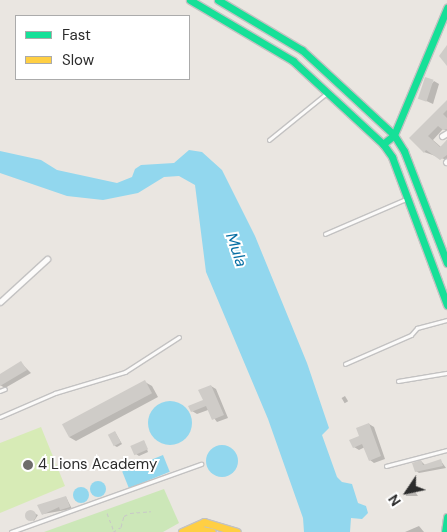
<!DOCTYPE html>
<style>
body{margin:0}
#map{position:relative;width:447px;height:532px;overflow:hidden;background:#eae6e1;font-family:"DM Sans",sans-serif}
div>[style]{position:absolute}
.green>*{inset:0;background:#cce7b8}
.pitch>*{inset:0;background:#d7ebb6}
.water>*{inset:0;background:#92d7ee;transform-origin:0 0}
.round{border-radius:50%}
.shadow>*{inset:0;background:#0003;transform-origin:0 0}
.building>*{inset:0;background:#cfccc8;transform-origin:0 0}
.path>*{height:1px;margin-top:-0.5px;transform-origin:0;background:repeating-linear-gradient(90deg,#c8c8c7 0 4px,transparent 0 6.5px)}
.roads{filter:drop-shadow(1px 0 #c3c2c2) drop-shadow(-1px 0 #c3c2c2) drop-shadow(0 1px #c3c2c2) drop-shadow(0 -1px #c3c2c2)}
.lane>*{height:2.5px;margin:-1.25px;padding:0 1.25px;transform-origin:1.25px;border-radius:1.25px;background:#fcfbfa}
.street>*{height:5px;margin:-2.5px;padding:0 2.5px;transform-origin:2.5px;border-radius:2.5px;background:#fcfbfa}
.fast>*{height:7px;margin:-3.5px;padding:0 3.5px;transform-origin:3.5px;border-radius:3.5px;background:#16e098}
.slow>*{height:7px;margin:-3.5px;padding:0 3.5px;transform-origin:3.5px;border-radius:3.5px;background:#ffcf43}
.dots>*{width:14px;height:14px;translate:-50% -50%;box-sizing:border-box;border:2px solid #fff;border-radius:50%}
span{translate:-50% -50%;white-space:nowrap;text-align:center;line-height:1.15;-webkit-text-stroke:4px #fff;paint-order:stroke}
.poi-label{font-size:15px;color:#2c2c2c}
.left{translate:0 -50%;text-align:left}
.water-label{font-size:16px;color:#076fa4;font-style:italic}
.legend{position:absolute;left:15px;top:15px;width:175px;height:65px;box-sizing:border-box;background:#fff;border:1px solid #ababab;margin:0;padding:6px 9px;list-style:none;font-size:15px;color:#2c2c2c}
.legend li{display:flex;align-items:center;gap:10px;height:25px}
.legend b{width:25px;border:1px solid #ababab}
.north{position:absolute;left:382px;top:467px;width:50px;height:50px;-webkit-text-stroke:4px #fff;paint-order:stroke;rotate:236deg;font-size:14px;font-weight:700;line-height:20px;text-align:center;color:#2c2c2c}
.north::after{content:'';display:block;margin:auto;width:18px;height:22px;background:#2c2c2c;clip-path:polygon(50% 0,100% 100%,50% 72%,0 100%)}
</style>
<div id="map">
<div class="green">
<div style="clip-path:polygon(164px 489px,179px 523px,163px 532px,44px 532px)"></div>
</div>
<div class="pitch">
<div style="clip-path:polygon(41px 427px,65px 486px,0 513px,0 443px)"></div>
</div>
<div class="water">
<div style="clip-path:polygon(189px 150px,202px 152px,222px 170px,255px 236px,307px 363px,329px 428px,322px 435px,337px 477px,342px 482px,352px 484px,358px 503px,366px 506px,368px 513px,362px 519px,351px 518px,350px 532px,304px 532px,303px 518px,268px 419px,206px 272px,195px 185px,179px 176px,164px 177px,138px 193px,103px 200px,67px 196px,0 173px,0 151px,41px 160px,57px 170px,117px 183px,132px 177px,135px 169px,141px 165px,174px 163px)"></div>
<div class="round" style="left:148px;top:401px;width:44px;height:44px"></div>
<div class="round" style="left:206px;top:445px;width:32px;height:32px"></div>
<div style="left:163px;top:455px;width:18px;height:44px;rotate:68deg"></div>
<div class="round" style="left:90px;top:481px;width:16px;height:16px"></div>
<div class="round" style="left:73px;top:487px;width:16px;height:16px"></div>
</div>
<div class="shadow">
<div style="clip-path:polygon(434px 81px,439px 84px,433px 104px,420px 98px)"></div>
<div style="clip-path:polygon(447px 101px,447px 131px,443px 129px,433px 140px,441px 147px,447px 140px,447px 160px,424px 152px,411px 138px)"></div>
<div style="clip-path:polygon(21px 363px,31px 373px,5px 388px,0 385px,0 375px)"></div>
<div style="clip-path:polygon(145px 382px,152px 386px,158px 397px,76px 441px,69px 437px)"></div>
<div style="clip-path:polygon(211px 386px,216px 389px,228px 418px,217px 422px,208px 410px,197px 414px,192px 411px,204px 400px)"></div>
<div style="left:345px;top:396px;width:6px;height:4px;rotate:59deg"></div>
<div style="clip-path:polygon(369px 424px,374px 427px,385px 459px,374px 463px,370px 460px,365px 447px,359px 450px,354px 447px)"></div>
<div style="clip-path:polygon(115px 432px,122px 444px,117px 447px,115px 446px)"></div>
<div style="clip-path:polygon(144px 441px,148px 452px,139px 456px,136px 454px)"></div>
<div style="clip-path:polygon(421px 461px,425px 465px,441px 461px,446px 468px,419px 473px,416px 471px)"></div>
<div style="clip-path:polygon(414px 490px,418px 496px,406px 496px,405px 492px)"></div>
<div style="clip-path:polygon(66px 497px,72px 509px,43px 514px)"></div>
<div style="clip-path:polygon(29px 511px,38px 515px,34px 521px,26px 514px)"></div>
<div style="clip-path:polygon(419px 526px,424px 532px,405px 532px)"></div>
</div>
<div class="building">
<div style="clip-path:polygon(447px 45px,447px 66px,439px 56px)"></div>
<div style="left:425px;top:77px;width:9px;height:23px;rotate:18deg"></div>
<div style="clip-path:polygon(447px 100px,447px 110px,443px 114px,447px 118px,447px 129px,443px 130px,438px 126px,428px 136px,440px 147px,447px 140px,447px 155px,440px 160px,426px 150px,424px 153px,409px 138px)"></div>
<div style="clip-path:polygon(21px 361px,27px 370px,0 386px,0 374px)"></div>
<div style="left:145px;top:380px;width:15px;height:94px;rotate:62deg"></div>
<div style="clip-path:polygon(211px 385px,224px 415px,212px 420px,206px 406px,191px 412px,188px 406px,203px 400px,198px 390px)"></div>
<div style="clip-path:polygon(369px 423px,381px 456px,369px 461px,362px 444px,353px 448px,349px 440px,359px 436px,356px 428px)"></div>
<div style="left:115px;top:431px;width:13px;height:8px;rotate:63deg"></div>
<div style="left:144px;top:440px;width:10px;height:15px;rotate:66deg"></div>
<div style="clip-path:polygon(441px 459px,443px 466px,415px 472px,412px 463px,421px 460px,423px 465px)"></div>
<div style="clip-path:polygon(66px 496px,70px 507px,60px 510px,59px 507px,42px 515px,37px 505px)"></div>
<div class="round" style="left:24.5px;top:509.5px;width:11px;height:11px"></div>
</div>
<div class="path">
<div style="left:107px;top:513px;width:19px;rotate:69deg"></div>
<div style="left:113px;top:532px;width:9px;rotate:-32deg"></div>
<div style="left:121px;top:527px;width:11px;rotate:-75deg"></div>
<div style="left:124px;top:516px;width:7px;rotate:-27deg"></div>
<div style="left:130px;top:513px;width:21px;rotate:-5deg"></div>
</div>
<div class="roads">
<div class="lane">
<div style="left:269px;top:140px;width:75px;rotate:-39deg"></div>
<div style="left:325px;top:234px;width:88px;rotate:-23.4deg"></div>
<div style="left:345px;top:364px;width:72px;rotate:-23.7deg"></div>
<div style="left:411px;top:335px;width:9px;rotate:-49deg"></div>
<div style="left:417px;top:328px;width:31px;rotate:-15deg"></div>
<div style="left:398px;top:381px;width:50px;rotate:-9.3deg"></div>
<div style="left:0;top:391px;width:5px;rotate:-22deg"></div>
<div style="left:0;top:417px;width:60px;rotate:-23.6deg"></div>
<div style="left:55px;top:393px;width:73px;rotate:-16.7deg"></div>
<div style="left:125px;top:372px;width:64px;rotate:-32.9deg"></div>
<div style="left:386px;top:466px;width:63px;rotate:-14.7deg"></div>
<div style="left:11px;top:532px;width:202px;rotate:-19.7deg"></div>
</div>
<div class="street">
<div style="left:442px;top:136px;width:6px;rotate:-31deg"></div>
<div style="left:446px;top:162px;width:1px;rotate:-45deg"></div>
<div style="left:0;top:302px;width:64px;rotate:-42.5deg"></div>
</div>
<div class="fast">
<div style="left:190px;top:0;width:120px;rotate:30.6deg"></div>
<div style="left:293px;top:61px;width:122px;rotate:42.7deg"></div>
<div style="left:383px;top:144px;width:16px;rotate:55deg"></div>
<div style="left:392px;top:157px;width:158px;rotate:69.6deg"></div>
<div style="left:218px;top:0;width:98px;rotate:30.8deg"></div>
<div style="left:302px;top:50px;width:125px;rotate:42.7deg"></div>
<div style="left:394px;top:135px;width:19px;rotate:58deg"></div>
<div style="left:404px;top:151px;width:120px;rotate:69deg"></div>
<div style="left:383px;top:144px;width:14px;rotate:-39deg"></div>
<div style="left:394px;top:135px;width:138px;rotate:-67.3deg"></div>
<div style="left:445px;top:532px;width:15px;rotate:-82deg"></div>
</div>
<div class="slow">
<div style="left:193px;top:528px;width:19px;rotate:12deg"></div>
<div style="left:182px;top:532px;width:24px;rotate:-24deg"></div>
<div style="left:204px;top:522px;width:34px;rotate:17deg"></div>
</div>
</div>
<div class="dots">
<div style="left:28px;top:465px;background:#6e6d6b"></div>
</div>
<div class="poi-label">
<span class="left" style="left:38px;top:465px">4 Lions Academy</span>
</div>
<div class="water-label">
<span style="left:236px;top:250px;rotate:71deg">Mula</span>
</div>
<ul class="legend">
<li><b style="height:6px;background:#16e098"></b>Fast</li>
<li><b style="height:6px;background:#ffcf43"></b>Slow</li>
</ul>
<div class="north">N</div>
</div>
